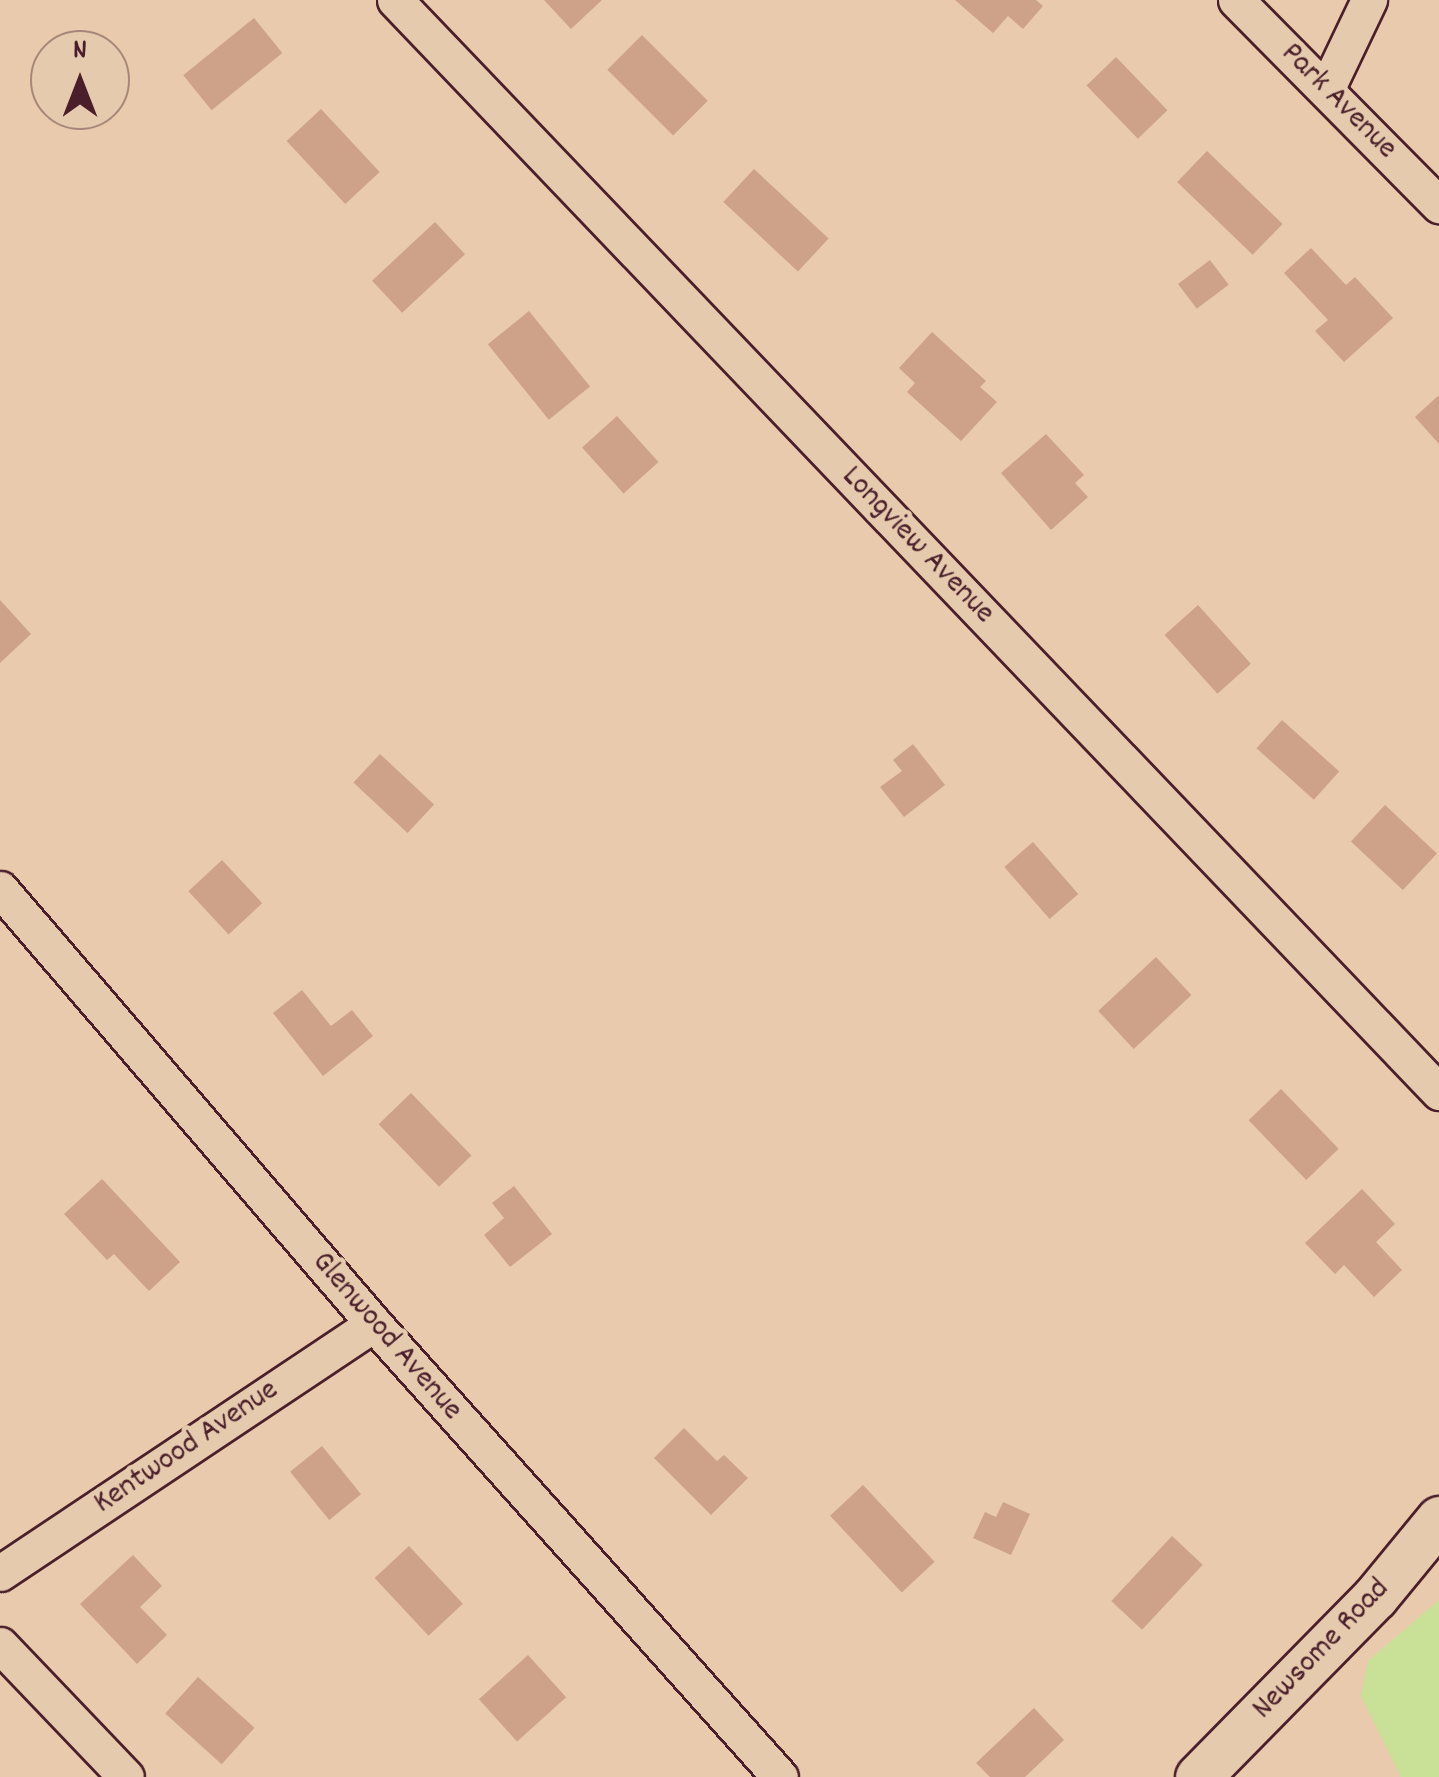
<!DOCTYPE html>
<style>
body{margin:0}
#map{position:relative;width:1439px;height:1777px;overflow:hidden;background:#e9caac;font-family:Dekko,sans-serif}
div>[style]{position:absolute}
.green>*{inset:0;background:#c9e197}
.building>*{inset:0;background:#cda288;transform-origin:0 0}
.roads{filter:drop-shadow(2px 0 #4a1f2b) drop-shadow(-2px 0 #4a1f2b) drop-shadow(0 2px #4a1f2b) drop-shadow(0 -2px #4a1f2b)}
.minor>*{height:35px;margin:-17.5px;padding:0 17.5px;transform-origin:17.5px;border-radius:17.5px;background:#e6caad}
.tertiary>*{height:45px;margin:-22.5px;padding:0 22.5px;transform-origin:22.5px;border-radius:22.5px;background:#e6caad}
span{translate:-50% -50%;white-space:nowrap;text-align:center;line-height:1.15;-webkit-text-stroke:9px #e6caad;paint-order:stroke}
.street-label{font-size:32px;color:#4a1f2b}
.north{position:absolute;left:30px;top:30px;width:100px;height:100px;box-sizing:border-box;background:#e6caad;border:2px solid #a88679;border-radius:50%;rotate:0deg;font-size:28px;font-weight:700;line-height:40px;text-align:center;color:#4a1f2b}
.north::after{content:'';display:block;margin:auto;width:35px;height:45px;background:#4a1f2b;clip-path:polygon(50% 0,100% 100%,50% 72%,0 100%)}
</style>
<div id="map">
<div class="green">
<div style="clip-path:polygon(1439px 1600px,1439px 1777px,1401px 1777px,1361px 1696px,1368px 1661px)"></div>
</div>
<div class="building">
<div style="clip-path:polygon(544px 0,602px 0,571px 29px)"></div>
<div style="clip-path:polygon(955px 0,1036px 0,1043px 6px,1023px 29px,1008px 16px,993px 33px)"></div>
<div style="left:254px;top:18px;width:45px;height:91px;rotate:51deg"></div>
<div style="left:642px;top:35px;width:93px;height:49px;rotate:45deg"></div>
<div style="left:1116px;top:57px;width:74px;height:41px;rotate:46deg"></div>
<div style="left:321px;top:109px;width:86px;height:47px;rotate:47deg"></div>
<div style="left:1207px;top:151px;width:105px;height:43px;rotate:44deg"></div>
<div style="left:754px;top:169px;width:102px;height:45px;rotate:43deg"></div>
<div style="left:435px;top:222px;width:44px;height:86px;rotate:47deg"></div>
<div style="clip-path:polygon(1311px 248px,1346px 285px,1355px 277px,1393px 318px,1344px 362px,1315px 331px,1328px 320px,1284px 273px)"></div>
<div style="left:1210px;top:260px;width:31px;height:40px;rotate:53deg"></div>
<div style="left:529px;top:311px;width:97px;height:53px;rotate:51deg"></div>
<div style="clip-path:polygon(932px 332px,986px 381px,980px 387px,997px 402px,961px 441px,907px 392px,915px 383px,899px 368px)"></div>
<div style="clip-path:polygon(1439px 395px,1439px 444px,1415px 417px)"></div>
<div style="left:617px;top:416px;width:62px;height:47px;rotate:48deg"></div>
<div style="clip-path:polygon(1046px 434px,1084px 475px,1075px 483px,1088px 497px,1051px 530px,1001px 473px)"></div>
<div style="clip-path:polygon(0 600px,31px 634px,0 663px)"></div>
<div style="left:1198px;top:605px;width:79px;height:45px;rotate:48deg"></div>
<div style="left:1282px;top:720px;width:77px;height:38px;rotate:42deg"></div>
<div style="clip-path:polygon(913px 744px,945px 785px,904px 817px,880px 787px,902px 771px,893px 760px)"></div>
<div style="left:380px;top:754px;width:74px;height:39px;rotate:43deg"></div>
<div style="left:1385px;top:805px;width:71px;height:50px;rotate:43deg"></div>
<div style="left:1033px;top:842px;width:69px;height:38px;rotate:49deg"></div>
<div style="left:222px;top:860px;width:59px;height:46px;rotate:47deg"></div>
<div style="left:1156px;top:957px;width:52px;height:79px;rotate:47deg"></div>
<div style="clip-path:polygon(302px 990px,331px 1026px,352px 1010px,373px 1036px,323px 1076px,273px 1013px)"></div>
<div style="left:1281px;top:1089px;width:83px;height:45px;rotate:46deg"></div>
<div style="left:411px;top:1093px;width:87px;height:45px;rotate:46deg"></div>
<div style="clip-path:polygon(102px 1179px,180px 1262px,149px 1291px,114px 1254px,107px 1260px,64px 1214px)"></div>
<div style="clip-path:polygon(514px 1186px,552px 1234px,510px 1267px,484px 1235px,504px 1218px,492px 1203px)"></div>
<div style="clip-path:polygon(1362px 1189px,1395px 1224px,1376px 1242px,1402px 1270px,1374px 1297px,1344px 1265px,1335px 1274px,1305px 1243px)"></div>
<div style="clip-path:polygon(684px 1428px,717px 1461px,724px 1455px,748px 1478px,711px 1515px,654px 1458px)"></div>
<div style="left:322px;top:1446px;width:62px;height:41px;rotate:51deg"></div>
<div style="left:863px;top:1485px;width:105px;height:45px;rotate:47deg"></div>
<div style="clip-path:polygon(1003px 1502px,1030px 1514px,1011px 1555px,973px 1538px,985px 1512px,996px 1517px)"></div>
<div style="left:1172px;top:1536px;width:42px;height:89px;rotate:43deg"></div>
<div style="left:409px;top:1546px;width:79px;height:47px;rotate:47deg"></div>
<div style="clip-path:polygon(133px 1555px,162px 1586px,140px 1607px,167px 1635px,137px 1664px,80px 1604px)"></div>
<div style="left:528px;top:1655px;width:57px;height:66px;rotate:48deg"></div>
<div style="left:198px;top:1677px;width:76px;height:49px;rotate:42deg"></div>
<div style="clip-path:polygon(1034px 1708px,1064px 1740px,1025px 1777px,990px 1777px,976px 1763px)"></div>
</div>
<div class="roads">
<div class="minor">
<div style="left:395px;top:0;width:1511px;rotate:46.29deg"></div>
<div style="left:1236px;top:0;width:289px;rotate:45.3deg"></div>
<div style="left:1327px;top:88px;width:98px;rotate:-64.5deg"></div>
<div style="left:0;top:889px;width:574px;rotate:49.31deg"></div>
<div style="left:374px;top:1324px;width:608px;rotate:48.13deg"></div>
<div style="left:0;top:1573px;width:449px;rotate:-33.7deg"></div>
<div style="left:0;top:1645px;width:182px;rotate:46.3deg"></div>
</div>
<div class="tertiary">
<div style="left:1198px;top:1777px;width:252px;rotate:-45.5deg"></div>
<div style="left:1375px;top:1597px;width:101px;rotate:-50.6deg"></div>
</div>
</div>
<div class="street-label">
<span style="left:1338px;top:102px;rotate:45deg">Park Avenue</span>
<span style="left:917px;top:546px;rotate:46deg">Longview Avenue</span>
<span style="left:386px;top:1337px;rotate:49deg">Glenwood Avenue</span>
<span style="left:187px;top:1448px;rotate:-34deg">Kentwood Avenue</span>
<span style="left:1322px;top:1650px;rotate:-46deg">Newsome Road</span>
</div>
<div class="north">N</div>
</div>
